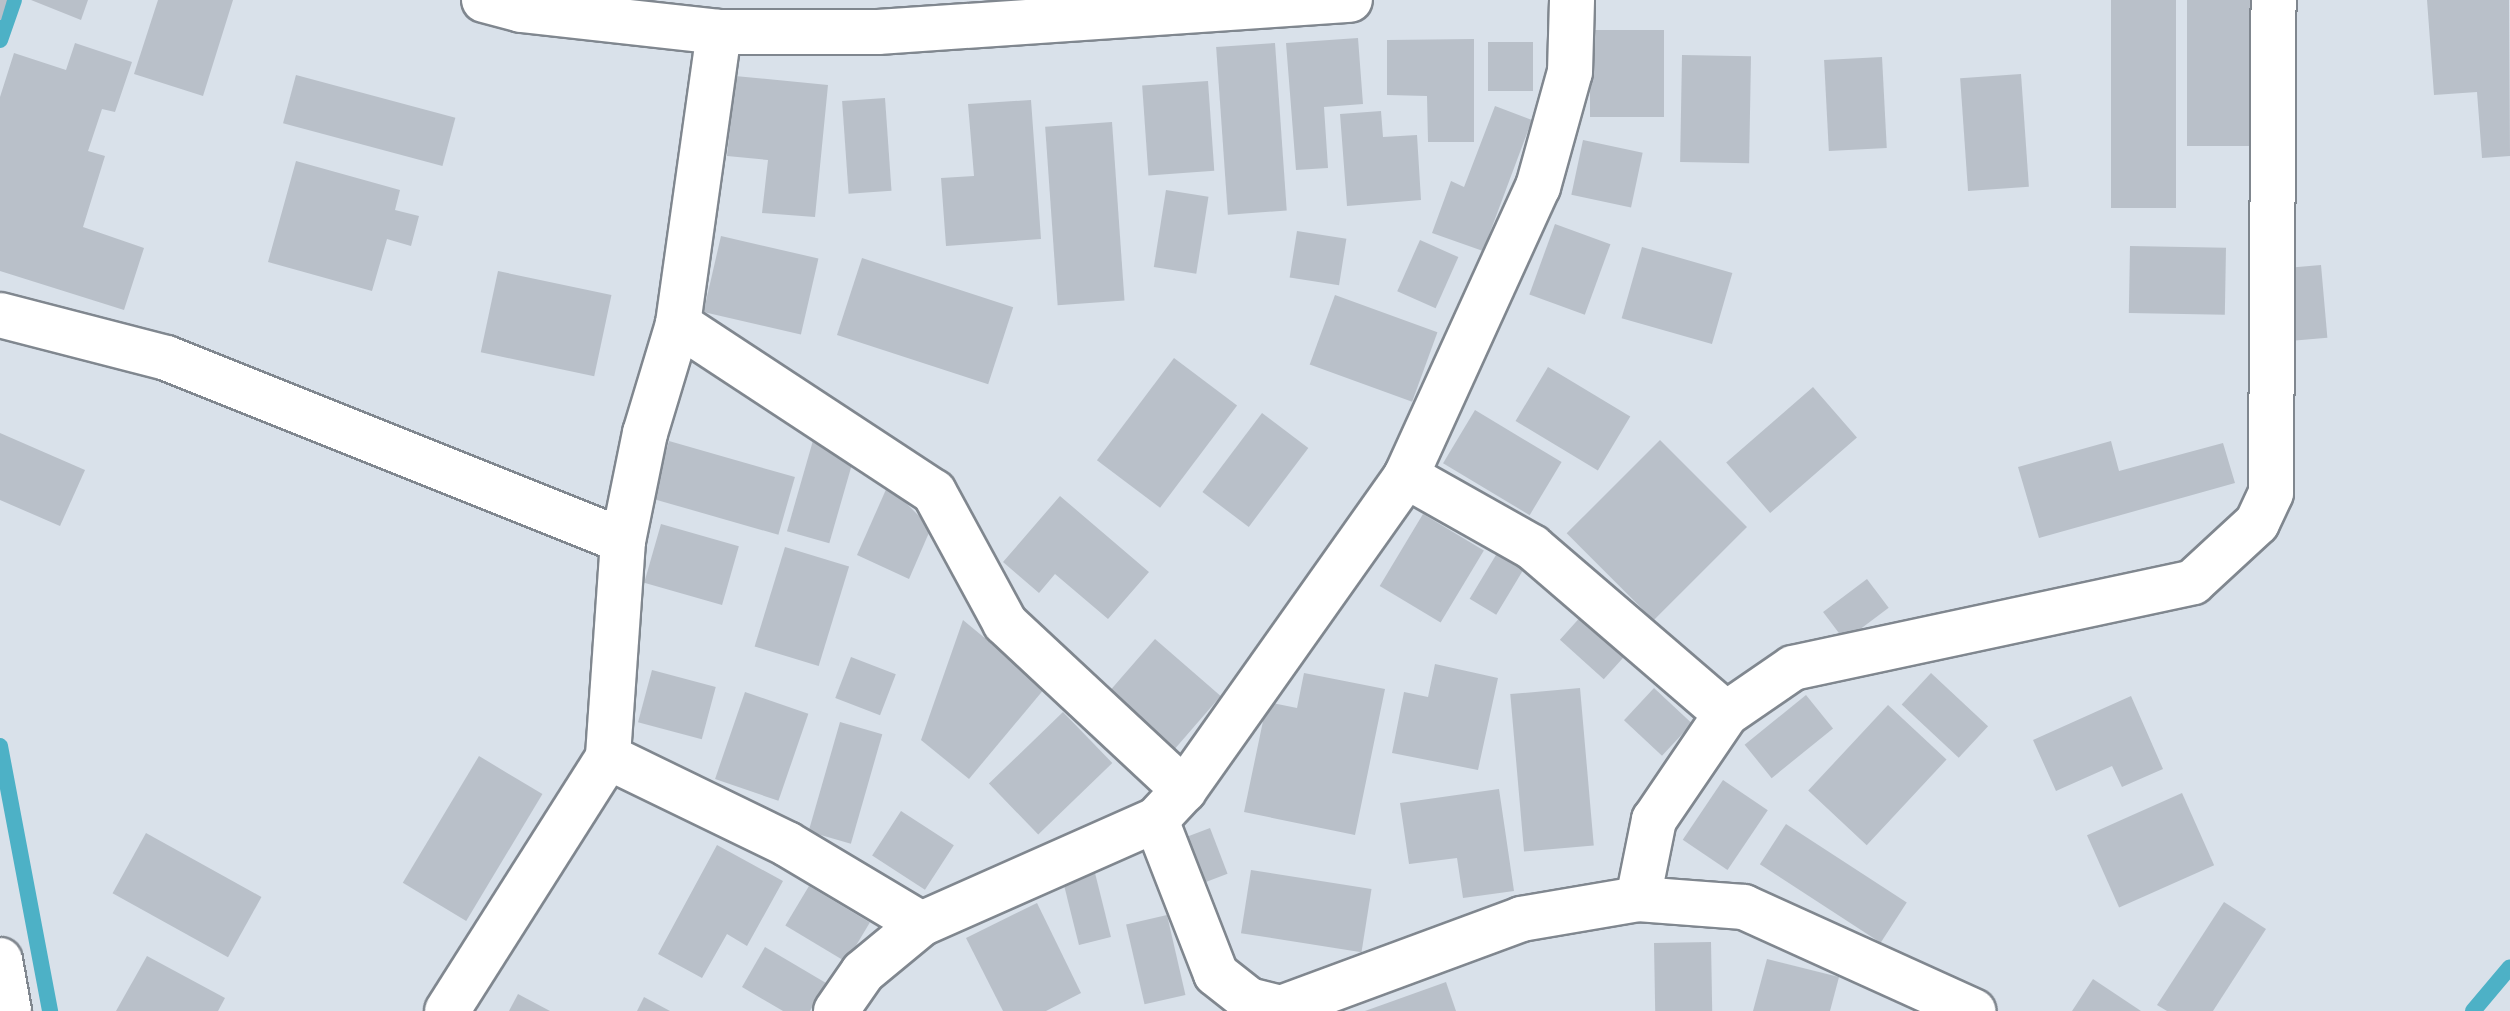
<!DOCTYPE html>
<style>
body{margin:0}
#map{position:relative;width:2510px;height:1011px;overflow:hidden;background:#d9e1ea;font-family:"Alegreya Sans",sans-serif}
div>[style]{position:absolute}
.stream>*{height:16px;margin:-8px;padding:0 8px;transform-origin:8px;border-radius:8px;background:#4db1c6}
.building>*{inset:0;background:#b9c0c9;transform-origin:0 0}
.roads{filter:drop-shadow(2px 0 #80878f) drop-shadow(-2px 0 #80878f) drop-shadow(0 2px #80878f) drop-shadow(0 -2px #80878f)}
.minor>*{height:44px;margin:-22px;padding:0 22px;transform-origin:22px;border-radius:22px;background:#fff}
.tertiary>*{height:44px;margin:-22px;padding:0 22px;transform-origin:22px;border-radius:22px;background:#fff}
span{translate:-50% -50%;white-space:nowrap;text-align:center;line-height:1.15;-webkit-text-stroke:6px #d9e1ea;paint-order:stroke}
</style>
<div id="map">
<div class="stream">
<div style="left:0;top:40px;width:42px;rotate:-70.7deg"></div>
<div style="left:0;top:746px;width:270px;rotate:79.3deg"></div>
<div style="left:2473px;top:1011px;width:57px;rotate:-49.9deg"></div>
</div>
<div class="building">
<div style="clip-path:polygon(0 0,7px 0,1px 20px,0 20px)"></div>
<div style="clip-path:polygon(31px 0,88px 0,81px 20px)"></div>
<div style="clip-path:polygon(158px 0,233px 0,203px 96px,134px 74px)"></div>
<div style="left:2111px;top:0;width:65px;height:208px"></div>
<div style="left:2187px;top:0;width:64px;height:146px"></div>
<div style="clip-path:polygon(2427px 0,2509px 0,2510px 156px,2482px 158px,2477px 92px,2434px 95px)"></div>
<div style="left:1590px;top:30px;width:74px;height:87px"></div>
<div style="clip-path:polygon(1358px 38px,1363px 104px,1324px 107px,1328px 168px,1296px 170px,1286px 43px)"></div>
<div style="clip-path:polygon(1474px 39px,1474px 142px,1428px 142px,1427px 96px,1387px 95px,1387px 40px)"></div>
<div style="left:1488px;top:42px;width:45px;height:49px"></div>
<div style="clip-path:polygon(75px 43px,132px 62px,115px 112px,102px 109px,88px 151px,105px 156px,83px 227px,144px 248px,124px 310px,0 271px,0 97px,14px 53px,66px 70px)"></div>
<div style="left:1275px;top:43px;width:168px;height:59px;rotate:86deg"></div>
<div style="left:1682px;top:55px;width:69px;height:107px;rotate:1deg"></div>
<div style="left:1882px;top:57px;width:91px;height:58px;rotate:87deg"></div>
<div style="left:2021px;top:74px;width:113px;height:61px;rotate:86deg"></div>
<div style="left:296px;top:75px;width:165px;height:50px;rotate:15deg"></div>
<div style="clip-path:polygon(735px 76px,828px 85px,815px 217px,762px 213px,768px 160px,727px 156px)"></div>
<div style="left:1208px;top:81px;width:90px;height:66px;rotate:86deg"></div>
<div style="left:885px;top:98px;width:93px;height:43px;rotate:86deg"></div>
<div style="clip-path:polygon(1031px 100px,1041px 239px,946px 246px,941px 178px,974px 176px,968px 104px)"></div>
<div style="clip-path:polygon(1495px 106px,1532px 120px,1483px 251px,1432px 233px,1451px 181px,1464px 187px)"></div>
<div style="clip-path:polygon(1381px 111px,1383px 137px,1417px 135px,1421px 200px,1347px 206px,1340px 114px)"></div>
<div style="left:1112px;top:122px;width:179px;height:67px;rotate:86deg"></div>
<div style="left:1583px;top:140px;width:61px;height:56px;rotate:12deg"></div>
<div style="clip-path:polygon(296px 161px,400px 190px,395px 210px,419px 216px,411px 246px,387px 239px,372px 291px,268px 262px)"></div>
<div style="left:1166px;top:190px;width:43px;height:78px;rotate:9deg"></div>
<div style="left:1555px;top:224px;width:59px;height:75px;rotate:20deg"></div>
<div style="left:1297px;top:231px;width:50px;height:47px;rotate:9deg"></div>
<div style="left:721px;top:236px;width:100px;height:78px;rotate:13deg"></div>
<div style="left:1420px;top:240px;width:42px;height:56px;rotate:24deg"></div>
<div style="left:2130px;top:246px;width:96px;height:67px;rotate:1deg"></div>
<div style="left:1642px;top:247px;width:94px;height:74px;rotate:16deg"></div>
<div style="left:862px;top:258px;width:159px;height:81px;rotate:18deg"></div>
<div style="left:2321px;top:265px;width:73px;height:32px;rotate:85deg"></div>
<div style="left:498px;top:271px;width:116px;height:83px;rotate:12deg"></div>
<div style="left:1335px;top:295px;width:109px;height:74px;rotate:20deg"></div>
<div style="left:1174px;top:358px;width:79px;height:128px;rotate:37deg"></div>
<div style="left:1548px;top:367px;width:96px;height:63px;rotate:31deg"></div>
<div style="left:1813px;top:387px;width:67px;height:115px;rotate:49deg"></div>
<div style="left:1475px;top:410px;width:101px;height:62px;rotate:31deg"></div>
<div style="left:1262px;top:413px;width:58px;height:99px;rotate:37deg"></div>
<div style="clip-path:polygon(0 433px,85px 470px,60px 526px,0 500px)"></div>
<div style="left:814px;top:437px;width:44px;height:98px;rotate:16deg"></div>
<div style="left:1660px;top:440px;width:123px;height:132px;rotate:45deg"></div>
<div style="left:669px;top:441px;width:131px;height:60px;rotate:16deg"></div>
<div style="clip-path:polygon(2111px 441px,2119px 471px,2223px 443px,2235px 483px,2039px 538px,2018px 467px)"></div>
<div style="clip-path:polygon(888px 485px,931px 528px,909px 579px,857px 555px)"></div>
<div style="clip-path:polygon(1060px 496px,1149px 572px,1108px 619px,1055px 574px,1039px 593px,1003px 562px)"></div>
<div style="left:1423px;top:514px;width:71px;height:84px;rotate:31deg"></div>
<div style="left:661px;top:524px;width:81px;height:61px;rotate:16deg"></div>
<div style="left:785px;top:547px;width:67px;height:104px;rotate:17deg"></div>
<div style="left:1499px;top:550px;width:31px;height:57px;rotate:31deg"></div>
<div style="left:1867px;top:579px;width:36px;height:55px;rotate:53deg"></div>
<div style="left:1584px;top:613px;width:59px;height:36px;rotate:42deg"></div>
<div style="clip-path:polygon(963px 620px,1045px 688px,969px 779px,921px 740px)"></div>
<div style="left:1155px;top:639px;width:87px;height:74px;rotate:41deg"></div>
<div style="left:851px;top:657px;width:48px;height:44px;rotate:21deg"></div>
<div style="clip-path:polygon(1435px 664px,1498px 678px,1478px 770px,1392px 753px,1404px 692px,1428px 697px)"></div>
<div style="left:652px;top:670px;width:66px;height:54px;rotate:15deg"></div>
<div style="clip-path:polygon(1304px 673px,1385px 689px,1355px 835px,1244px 812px,1267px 702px,1297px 708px)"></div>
<div style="left:1931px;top:673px;width:78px;height:43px;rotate:43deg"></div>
<div style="left:1580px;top:688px;width:158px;height:70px;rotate:85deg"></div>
<div style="left:1654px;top:688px;width:52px;height:44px;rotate:43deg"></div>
<div style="left:745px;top:692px;width:67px;height:92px;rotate:19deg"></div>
<div style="left:1806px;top:695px;width:43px;height:79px;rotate:51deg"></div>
<div style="clip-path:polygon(2131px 696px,2163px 769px,2122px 787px,2112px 766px,2056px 791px,2033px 740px)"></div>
<div style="left:1888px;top:705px;width:80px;height:117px;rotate:43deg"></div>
<div style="left:1063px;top:712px;width:71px;height:103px;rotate:46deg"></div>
<div style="left:840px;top:722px;width:44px;height:114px;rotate:16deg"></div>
<div style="left:479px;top:756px;width:74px;height:148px;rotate:31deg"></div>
<div style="left:1723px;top:780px;width:54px;height:72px;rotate:34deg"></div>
<div style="clip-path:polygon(1499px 789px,1514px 891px,1463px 898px,1457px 858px,1409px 864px,1400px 803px)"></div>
<div style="left:2182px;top:793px;width:79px;height:104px;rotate:66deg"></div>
<div style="left:901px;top:811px;width:63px;height:53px;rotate:33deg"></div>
<div style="left:1786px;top:824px;width:144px;height:48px;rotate:33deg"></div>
<div style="left:1210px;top:828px;width:49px;height:31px;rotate:69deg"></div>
<div style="left:146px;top:833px;width:132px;height:69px;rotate:29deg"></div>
<div style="clip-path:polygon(717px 845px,783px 881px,747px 946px,727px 934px,702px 978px,658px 954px)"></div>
<div style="left:1251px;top:870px;width:122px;height:64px;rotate:9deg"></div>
<div style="left:1095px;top:873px;width:66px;height:33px;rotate:76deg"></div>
<div style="left:809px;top:886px;width:71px;height:46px;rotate:31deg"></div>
<div style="clip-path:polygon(2224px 902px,2266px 929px,2213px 1011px,2167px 1011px,2157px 1005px)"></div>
<div style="clip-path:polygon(1037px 903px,1081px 993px,1046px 1011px,1003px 1011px,966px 938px)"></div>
<div style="left:1167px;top:915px;width:82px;height:42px;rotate:77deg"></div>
<div style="left:1711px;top:942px;width:69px;height:57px;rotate:89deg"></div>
<div style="clip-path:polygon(765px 947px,826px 983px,810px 1011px,783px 1011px,742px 987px)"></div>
<div style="clip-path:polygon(147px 956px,225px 998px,218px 1011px,116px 1011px)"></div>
<div style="clip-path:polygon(1767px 959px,1839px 977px,1830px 1011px,1753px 1011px)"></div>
<div style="clip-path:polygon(2093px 979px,2141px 1011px,2072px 1011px)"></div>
<div style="clip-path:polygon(1446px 982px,1456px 1011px,1365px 1011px)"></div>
<div style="clip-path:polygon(518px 994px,550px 1011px,509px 1011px)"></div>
<div style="clip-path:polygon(644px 997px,670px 1011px,637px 1011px)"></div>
</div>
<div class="roads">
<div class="minor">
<div style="left:719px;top:32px;width:295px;rotate:98deg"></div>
<div style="left:678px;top:324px;width:114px;rotate:106.8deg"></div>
<div style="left:645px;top:433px;width:110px;rotate:101.5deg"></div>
<div style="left:623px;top:541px;width:217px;rotate:94deg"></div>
<div style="left:608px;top:757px;width:199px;rotate:25.9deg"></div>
<div style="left:787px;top:844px;width:156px;rotate:30.8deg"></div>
<div style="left:0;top:315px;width:171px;rotate:14.5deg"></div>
<div style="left:166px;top:358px;width:492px;rotate:21.8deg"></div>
<div style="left:678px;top:324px;width:306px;rotate:33.3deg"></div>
<div style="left:934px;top:492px;width:149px;rotate:61.5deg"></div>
<div style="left:1005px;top:623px;width:245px;rotate:43deg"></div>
<div style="left:1406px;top:476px;width:145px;rotate:29.4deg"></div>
<div style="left:1532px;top:547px;width:256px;rotate:40.7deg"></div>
<div style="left:1156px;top:820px;width:165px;rotate:68.7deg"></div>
<div style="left:1216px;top:974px;width:42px;rotate:38.2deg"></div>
<div style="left:1249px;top:1000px;width:33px;rotate:14deg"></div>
<div style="left:1281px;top:1008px;width:256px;rotate:-20.3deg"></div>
<div style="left:1521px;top:919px;width:119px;rotate:-9.7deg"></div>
<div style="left:1638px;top:899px;width:106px;rotate:4.3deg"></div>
<div style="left:1744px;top:907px;width:252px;rotate:24.4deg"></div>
<div style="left:1638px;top:899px;width:81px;rotate:-78.6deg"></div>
<div style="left:1654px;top:820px;width:128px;rotate:-55.8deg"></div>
<div style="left:1726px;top:714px;width:81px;rotate:-34.5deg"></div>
<div style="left:1793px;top:668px;width:409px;rotate:-12.1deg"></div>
<div style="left:2193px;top:582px;width:87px;rotate:-42.7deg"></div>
<div style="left:2257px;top:523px;width:33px;rotate:-65deg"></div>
<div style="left:2271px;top:493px;width:493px;rotate:-89.7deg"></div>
<div style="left:0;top:960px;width:52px;rotate:80deg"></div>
<div style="left:447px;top:1011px;width:301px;rotate:-57.6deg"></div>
<div style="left:836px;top:1011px;width:47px;rotate:-55.3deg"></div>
<div style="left:863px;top:972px;width:75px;rotate:-39.6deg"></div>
<div style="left:921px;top:924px;width:257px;rotate:-23.9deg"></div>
<div style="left:1156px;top:820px;width:41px;rotate:-47deg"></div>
<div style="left:1184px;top:790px;width:385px;rotate:-54.7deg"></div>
<div style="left:1406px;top:476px;width:318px;rotate:-65.5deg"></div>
<div style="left:1538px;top:187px;width:119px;rotate:-74.5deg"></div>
<div style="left:1570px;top:72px;width:72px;rotate:-88.4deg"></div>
</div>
<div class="tertiary">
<div style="left:484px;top:0;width:38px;rotate:15deg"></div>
<div style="left:521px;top:10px;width:199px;rotate:6.3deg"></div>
<div style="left:719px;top:32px;width:159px"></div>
<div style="left:878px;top:32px;width:473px;rotate:-3.9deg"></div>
</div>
</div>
</div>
